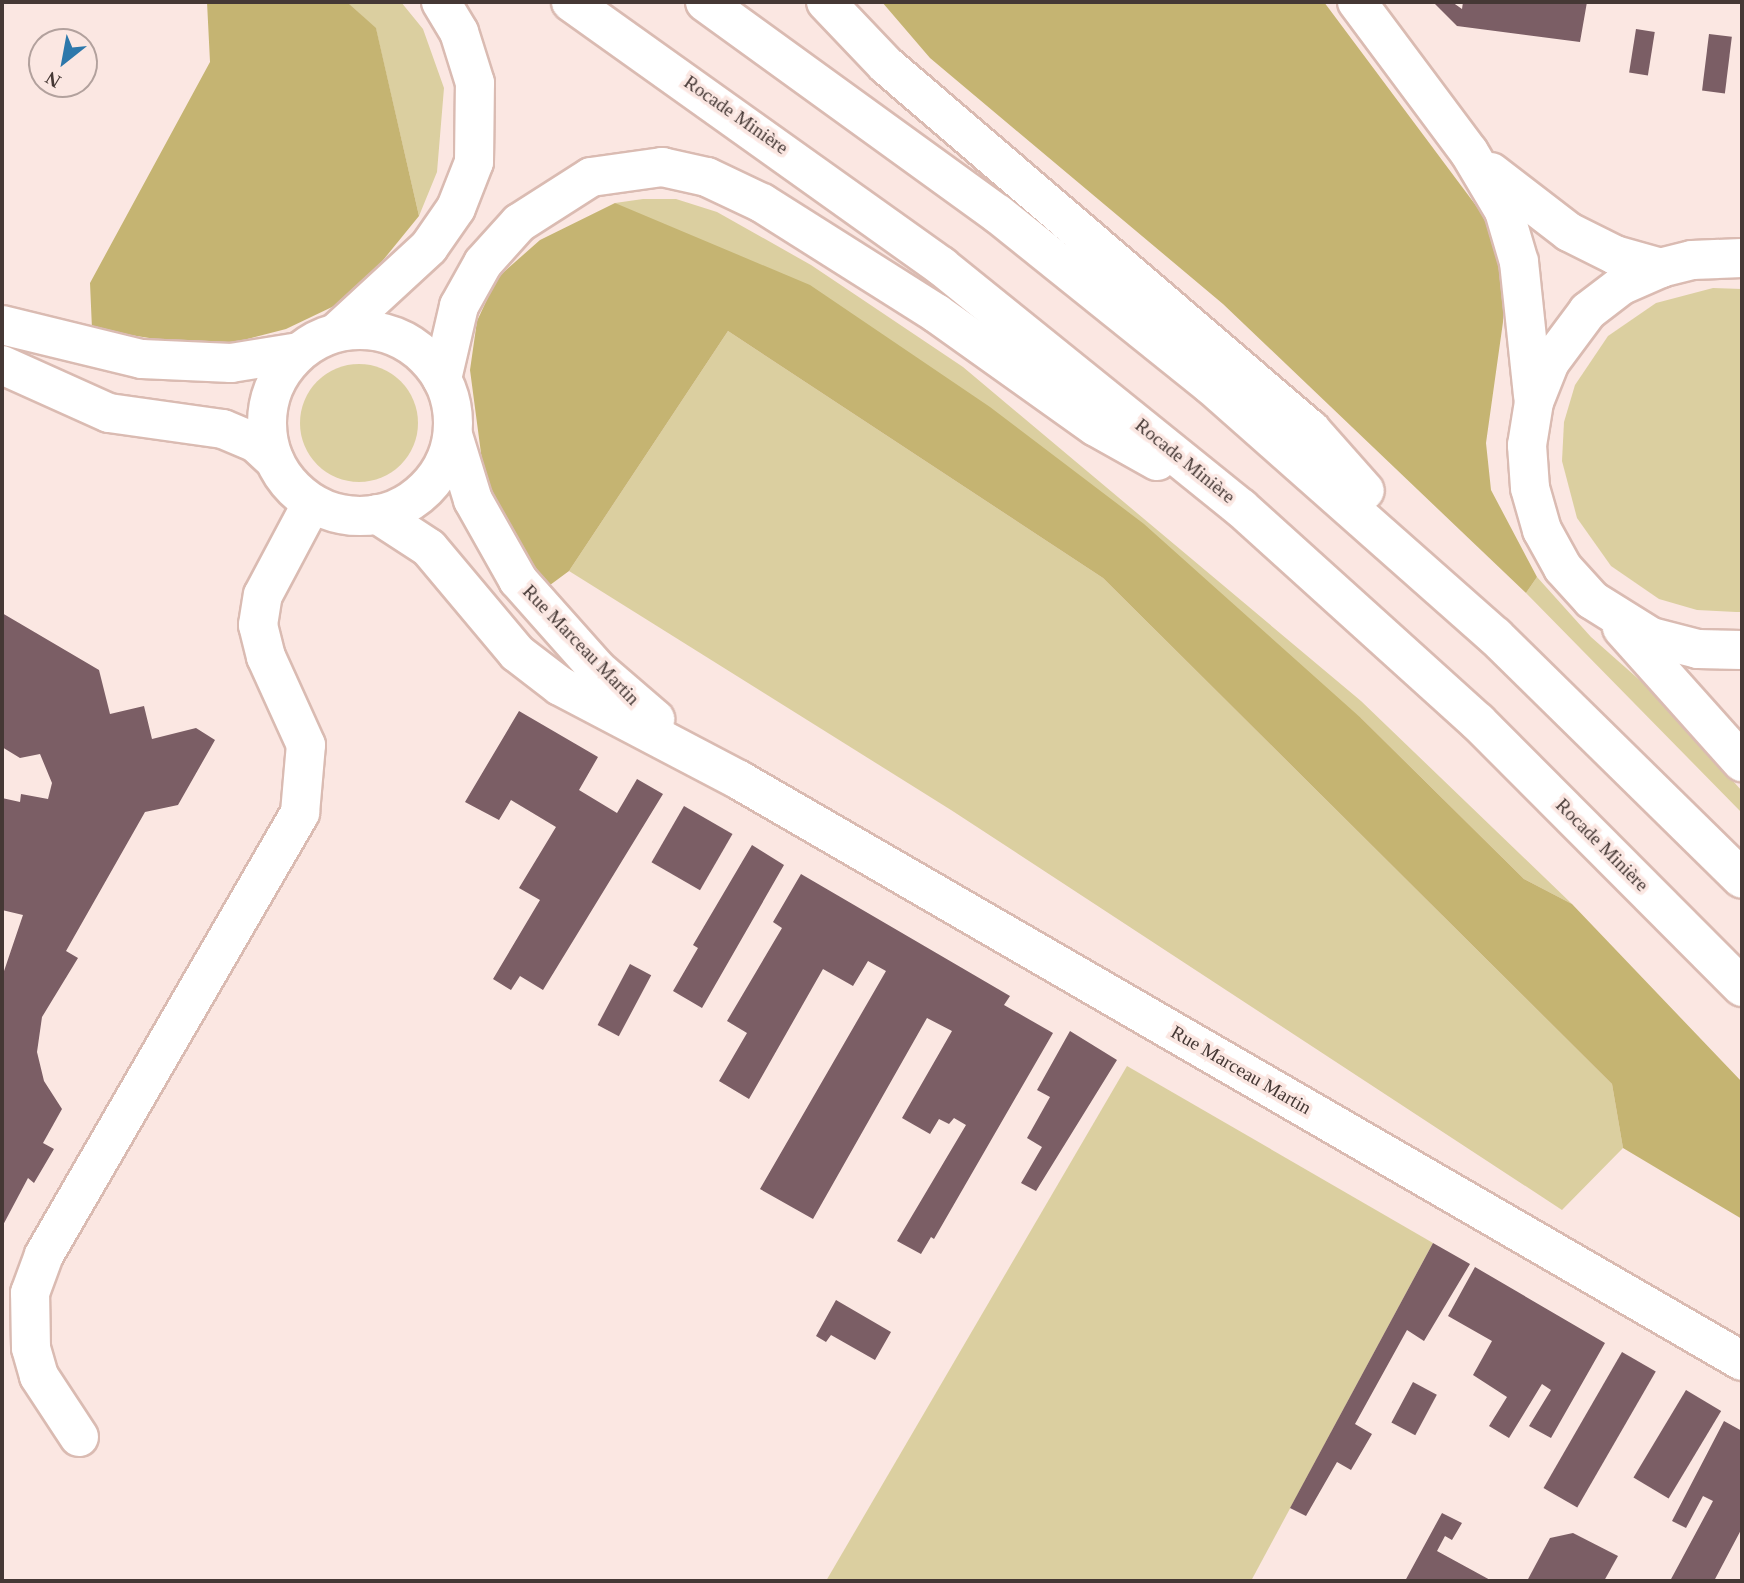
<!DOCTYPE html>
<meta charset="utf-8">
<style>
body{margin:0}
#map{position:relative;width:1744px;height:1583px;overflow:hidden;background:#fbe7e2;font-family:Georgia,serif}
div>[style]{position:absolute}
.green>*{inset:0;background:#dbcfa0}
.round{border-radius:50%}
.forest>*{inset:0;background:#c5b472}
.building>*{inset:0;background:#7b5e65;transform-origin:0 0}
.roads{filter:drop-shadow(2px 0 #dabbb2) drop-shadow(-2px 0 #dabbb2) drop-shadow(0 2px #dabbb2) drop-shadow(0 -2px #dabbb2)}
.street>*{height:38px;margin:-19px;padding:0 19px;transform-origin:19px;border-radius:19px;background:#fff}
.secondary>*{height:38px;margin:-19px;padding:0 19px;transform-origin:19px;border-radius:19px;background:#fff}
.secondary>.ring{margin:-19px;padding:0;box-sizing:content-box;background:none;border:38px solid #fff;border-radius:50%}
.highway>*{height:38px;margin:-19px;padding:0 19px;transform-origin:19px;border-radius:19px;background:#fff}
span{translate:-50% -50%;white-space:nowrap;text-align:center;line-height:1.15;-webkit-text-stroke:7px #fbe7e2;paint-order:stroke}
.street-label{font-size:19px;color:#453835}
.frame{position:absolute;inset:0;border:4px solid #453835;pointer-events:none}
.north{position:absolute;left:28px;top:28px;width:70px;height:70px;box-sizing:border-box;background:#fbe7e2;border:2px solid #b2a19d;border-radius:50%;rotate:211deg;font-size:19px;font-weight:700;line-height:28px;text-align:center;color:#453835}
.north::after{content:'';display:block;margin:auto;width:24px;height:32px;background:#2d78ab;clip-path:polygon(50% 0,100% 100%,50% 72%,0 100%)}
</style>
<div id="map">
<div class="green">
<div style="clip-path:polygon(347px 2px,401px 2px,423px 29px,444px 88px,437px 172px,419px 216px,376px 29px)"></div>
<div style="clip-path:polygon(643px 199px,676px 199px,717px 212px,811px 265px,963px 367px,1361px 701px,1572px 904px,1524px 879px,1362px 719px,615px 203px)"></div>
<div style="clip-path:polygon(1713px 288px,1742px 289px,1742px 612px,1736px 612px,1697px 610px,1659px 599px,1611px 566px,1577px 518px,1562px 461px,1564px 422px,1575px 385px,1608px 336px,1656px 303px)"></div>
<div style="clip-path:polygon(728px 331px,1103px 578px,1612px 1084px,1623px 1148px,1562px 1210px,951px 810px,569px 571px)"></div>
<div class="round" style="left:300px;top:364px;width:118px;height:118px"></div>
<div style="clip-path:polygon(1537px 577px,1591px 637px,1652px 691px,1742px 791px,1742px 813px,1526px 593px)"></div>
<div style="clip-path:polygon(1127px 1066px,1433px 1243px,1251px 1581px,826px 1581px)"></div>
</div>
<div class="forest">
<div style="clip-path:polygon(207px 2px,347px 2px,376px 28px,419px 216px,353px 297px,286px 329px,213px 348px,92px 329px,90px 283px,210px 62px)"></div>
<div style="clip-path:polygon(882px 2px,1324px 2px,1489px 223px,1503px 272px,1503px 322px,1486px 443px,1491px 490px,1537px 577px,1526px 593px,1223px 304px,930px 58px)"></div>
<div style="clip-path:polygon(615px 203px,810px 285px,990px 407px,1144px 524px,1362px 719px,1524px 879px,1572px 904px,1742px 1082px,1742px 1219px,1623px 1148px,1612px 1084px,1103px 578px,728px 331px,569px 571px,546px 588px,499px 526px,484px 476px,470px 370px,477px 321px,497px 278px,540px 240px)"></div>
</div>
<div class="building">
<div style="clip-path:polygon(1433px 2px,1452px 2px,1462px 9px,1463px 2px,1587px 2px,1580px 42px,1457px 26px)"></div>
<div style="left:1636px;top:29px;width:19px;height:44px;rotate:9deg"></div>
<div style="left:1709px;top:34px;width:23px;height:57px;rotate:7deg"></div>
<div style="clip-path:polygon(2px 613px,99px 670px,110px 714px,144px 706px,152px 739px,196px 728px,215px 740px,178px 805px,145px 812px,66px 951px,78px 958px,42px 1017px,37px 1052px,44px 1081px,62px 1109px,43px 1143px,54px 1149px,34px 1183px,28px 1178px,2px 1227px,2px 977px,23px 915px,2px 910px,2px 798px,20px 802px,21px 794px,48px 799px,52px 783px,40px 754px,20px 758px,2px 747px)"></div>
<div style="clip-path:polygon(519px 711px,598px 757px,579px 790px,617px 813px,637px 779px,663px 794px,543px 990px,520px 976px,511px 990px,493px 979px,540px 900px,519px 888px,556px 827px,511px 800px,499px 820px,465px 802px)"></div>
<div style="left:684px;top:806px;width:56px;height:65px;rotate:30deg"></div>
<div style="clip-path:polygon(752px 845px,784px 865px,702px 1008px,673px 991px,698px 948px,693px 945px)"></div>
<div style="clip-path:polygon(801px 874px,1010px 996px,1004px 1005px,1053px 1033px,934px 1239px,931px 1237px,921px 1254px,897px 1241px,966px 1125px,954px 1118px,949px 1124px,939px 1119px,930px 1134px,902px 1118px,952px 1031px,927px 1018px,813px 1219px,760px 1189px,886px 971px,868px 961px,853px 986px,823px 969px,749px 1099px,719px 1081px,747px 1033px,727px 1021px,782px 928px,773px 922px)"></div>
<div style="left:630px;top:964px;width:24px;height:69px;rotate:28deg"></div>
<div style="clip-path:polygon(1070px 1031px,1117px 1060px,1036px 1191px,1021px 1183px,1042px 1147px,1027px 1138px,1050px 1097px,1037px 1090px)"></div>
<div style="clip-path:polygon(1433px 1243px,1470px 1264px,1424px 1341px,1407px 1330px,1355px 1424px,1372px 1434px,1351px 1470px,1337px 1462px,1306px 1516px,1290px 1508px)"></div>
<div style="clip-path:polygon(1475px 1267px,1605px 1343px,1551px 1438px,1529px 1426px,1551px 1390px,1542px 1384px,1509px 1438px,1489px 1426px,1507px 1397px,1473px 1375px,1492px 1341px,1448px 1316px)"></div>
<div style="clip-path:polygon(836px 1300px,891px 1332px,875px 1360px,831px 1335px,826px 1342px,816px 1336px)"></div>
<div style="left:1622px;top:1352px;width:39px;height:157px;rotate:30deg"></div>
<div style="left:1413px;top:1382px;width:27px;height:46px;rotate:28deg"></div>
<div style="left:1686px;top:1390px;width:41px;height:102px;rotate:31deg"></div>
<div style="clip-path:polygon(1724px 1421px,1742px 1431px,1742px 1528px,1714px 1581px,1670px 1581px,1713px 1501px,1703px 1496px,1686px 1528px,1672px 1521px)"></div>
<div style="clip-path:polygon(1442px 1513px,1462px 1523px,1452px 1540px,1445px 1536px,1437px 1551px,1492px 1581px,1405px 1581px)"></div>
<div style="clip-path:polygon(1573px 1533px,1618px 1556px,1604px 1581px,1527px 1581px,1550px 1538px)"></div>
</div>
<div class="roads">
<div class="street">
<div style="left:79px;top:1437px;width:73px;rotate:-123.3deg"></div>
<div style="left:39px;top:1376px;width:29px;rotate:-106deg"></div>
<div style="left:31px;top:1348px;width:55px;rotate:-91deg"></div>
<div style="left:30px;top:1293px;width:40px;rotate:-69.8deg"></div>
<div style="left:44px;top:1255px;width:511px;rotate:-59.92deg"></div>
<div style="left:300px;top:813px;width:68px;rotate:-85deg"></div>
<div style="left:306px;top:745px;width:97px;rotate:-114.4deg"></div>
<div style="left:266px;top:657px;width:33px;rotate:-104deg"></div>
<div style="left:258px;top:625px;width:30px;rotate:-81deg"></div>
<div style="left:263px;top:595px;width:104px;rotate:-62deg"></div>
</div>
<div class="secondary">
<div style="left:1357px;top:2px;width:187px;rotate:53.3deg"></div>
<div style="left:1469px;top:152px;width:69px;rotate:59.3deg"></div>
<div style="left:1504px;top:211px;width:53px;rotate:73.6deg"></div>
<div style="left:1519px;top:262px;width:135px;rotate:84deg"></div>
<div style="left:1491px;top:172px;width:98px;rotate:37.6deg"></div>
<div style="left:1569px;top:232px;width:51px;rotate:26.6deg"></div>
<div style="left:1615px;top:255px;width:48px;rotate:15.8deg"></div>
<div style="left:1742px;top:258px;width:50px;rotate:177.7deg"></div>
<div style="left:1692px;top:260px;width:32px;rotate:166deg"></div>
<div style="left:1661px;top:268px;width:43px;rotate:156.4deg"></div>
<div style="left:1622px;top:285px;width:43px;rotate:142.6deg"></div>
<div style="left:1588px;top:311px;width:64px;rotate:126.7deg"></div>
<div style="left:1550px;top:362px;width:43px;rotate:111.8deg"></div>
<div style="left:1534px;top:402px;width:44px;rotate:99.2deg"></div>
<div style="left:1527px;top:445px;width:43px;rotate:86deg"></div>
<div style="left:1530px;top:488px;width:44px;rotate:74.1deg"></div>
<div style="left:1542px;top:530px;width:43px;rotate:61.1deg"></div>
<div style="left:1563px;top:568px;width:43px;rotate:47.8deg"></div>
<div style="left:1592px;top:600px;width:70px;rotate:32.1deg"></div>
<div style="left:1651px;top:637px;width:49px;rotate:14.3deg"></div>
<div style="left:1698px;top:649px;width:44px;rotate:1.3deg"></div>
<div style="left:2px;top:325px;width:144px;rotate:13.7deg"></div>
<div style="left:142px;top:359px;width:89px;rotate:2.6deg"></div>
<div style="left:231px;top:363px;width:69px;rotate:-9.2deg"></div>
<div class="ring" style="left:267px;top:330px;width:148px;height:148px"></div>
<div style="left:2px;top:365px;width:117px;rotate:24.2deg"></div>
<div style="left:109px;top:413px;width:115px;rotate:8deg"></div>
<div style="left:223px;top:429px;width:36px;rotate:23deg"></div>
<div style="left:256px;top:443px;width:25px;rotate:43deg"></div>
<div style="left:453px;top:435px;width:68px;rotate:72.9deg"></div>
<div style="left:473px;top:500px;width:92px;rotate:60.6deg"></div>
<div style="left:518px;top:580px;width:119px;rotate:48.4deg"></div>
<div style="left:597px;top:669px;width:77px;rotate:40.8deg"></div>
<div style="left:377px;top:514px;width:62px;rotate:33.2deg"></div>
<div style="left:429px;top:548px;width:137px;rotate:50deg"></div>
<div style="left:517px;top:653px;width:54px;rotate:37.5deg"></div>
<div style="left:560px;top:686px;width:202px;rotate:27.7deg"></div>
<div style="left:739px;top:780px;width:1159px;rotate:30.08deg"></div>
<div style="left:1622px;top:628px;width:180px;rotate:48.2deg"></div>
</div>
<div class="highway">
<div style="left:571px;top:2px;width:455px;rotate:35.5deg"></div>
<div style="left:941px;top:266px;width:385px;rotate:38.9deg"></div>
<div style="left:1241px;top:508px;width:319px;rotate:42.1deg"></div>
<div style="left:1478px;top:722px;width:374px;rotate:45.1deg"></div>
<div style="left:705px;top:2px;width:362px;rotate:35.9deg"></div>
<div style="left:998px;top:214px;width:273px;rotate:38.8deg"></div>
<div style="left:1211px;top:385px;width:379px;rotate:41.5deg"></div>
<div style="left:1495px;top:636px;width:346px;rotate:44.5deg"></div>
<div style="left:826px;top:2px;width:87px;rotate:46.4deg"></div>
<div style="left:886px;top:65px;width:560px;rotate:40.66deg"></div>
<div style="left:1311px;top:430px;width:81px;rotate:48.5deg"></div>
<div style="left:337px;top:332px;width:125px;rotate:-42.7deg"></div>
<div style="left:429px;top:247px;width:47px;rotate:-55.3deg"></div>
<div style="left:456px;top:208px;width:49px;rotate:-68.6deg"></div>
<div style="left:474px;top:162px;width:79px;rotate:-89.3deg"></div>
<div style="left:475px;top:83px;width:53px;rotate:-107.4deg"></div>
<div style="left:459px;top:32px;width:35px;rotate:-121deg"></div>
<div style="left:442px;top:379px;width:75px;rotate:-76.9deg"></div>
<div style="left:459px;top:306px;width:49px;rotate:-60.8deg"></div>
<div style="left:483px;top:263px;width:54px;rotate:-48deg"></div>
<div style="left:519px;top:223px;width:85px;rotate:-32.6deg"></div>
<div style="left:591px;top:177px;width:72px;rotate:-8deg"></div>
<div style="left:662px;top:167px;width:46px;rotate:12.5deg"></div>
<div style="left:707px;top:177px;width:61px;rotate:25.3deg"></div>
<div style="left:762px;top:203px;width:206px;rotate:32.3deg"></div>
<div style="left:936px;top:313px;width:196px;rotate:35.5deg"></div>
<div style="left:1096px;top:427px;width:70px;rotate:29.1deg"></div>
</div>
</div>
<div class="street-label">
<span style="left:736px;top:115px;rotate:35deg">Rocade Minière</span>
<span style="left:1185px;top:461px;rotate:39deg">Rocade Minière</span>
<span style="left:581px;top:645px;rotate:46deg">Rue Marceau Martin</span>
<span style="left:1602px;top:845px;rotate:45deg">Rocade Minière</span>
<span style="left:1241px;top:1070px;rotate:30deg">Rue Marceau Martin</span>
</div>
<div class="frame"></div>
<div class="north">N</div>
</div>
